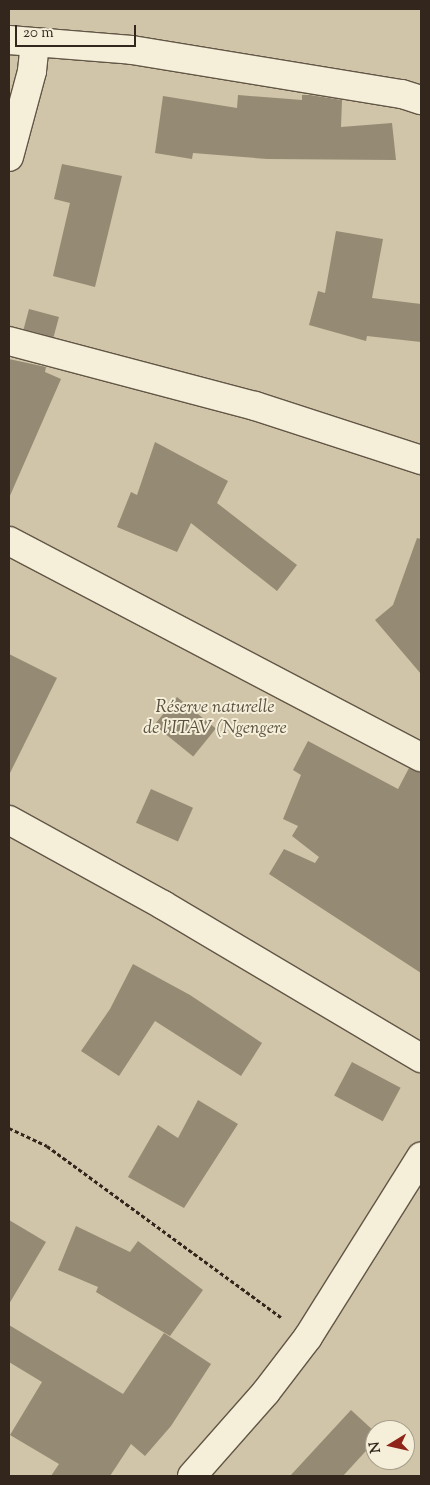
<!DOCTYPE html>
<meta charset="utf-8">
<style>
body{margin:0}
#map{position:relative;width:430px;height:1485px;overflow:hidden;background:#f0e6c5;font-family:"Sorts Mill Goudy",serif}
div>[style]{position:absolute}
.green>*{inset:0;background:#d0c5a8}
.building>*{inset:0;background:#958a74;transform-origin:0 0}
.path>*{height:3px;margin-top:-1.5px;transform-origin:0;background:repeating-linear-gradient(90deg,#33261c 0 4px,transparent 0 6.5px)}
.roads{filter:drop-shadow(1px 0 #625646) drop-shadow(-1px 0 #625646) drop-shadow(0 1px #625646) drop-shadow(0 -1px #625646)}
.street>*{height:28px;margin:-14px;padding:0 14px;transform-origin:14px;border-radius:14px;background:#f5efd9}
.secondary>*{height:28px;margin:-14px;padding:0 14px;transform-origin:14px;border-radius:14px;background:#f5efd9}
span{translate:-50% -50%;white-space:nowrap;text-align:center;line-height:1.15;-webkit-text-stroke:4px #f5efd9;paint-order:stroke}
.park-label{font-size:18px;color:#5a4e3f;font-style:italic}
.frame{position:absolute;inset:0;border:10px solid #33261c;pointer-events:none}
.north{position:absolute;left:365px;top:1420px;width:50px;height:50px;box-sizing:border-box;background:#f5efd9;border:1px solid #a79f8d;border-radius:50%;rotate:261deg;font-size:14px;font-weight:700;line-height:20px;text-align:center;color:#33261c}
.north::after{content:'';display:block;margin:auto;width:18px;height:22px;background:#8f2418;clip-path:polygon(50% 0,100% 100%,50% 72%,0 100%)}
.scale{position:absolute;left:15px;top:25px;width:121px;height:22px;box-sizing:border-box;border:2px solid #33261c;border-top:0;padding-left:6px;font-size:15px;line-height:18px;white-space:nowrap;color:#33261c;-webkit-text-stroke:4px #f5efd9;paint-order:stroke}
</style>
<div id="map">
<div class="green">
<div style="clip-path:polygon(evenodd,9px 9px,421px 9px,421px 1476px,9px 1476px,9px 9px,375px 1430px,405px 1430px,405px 1460px,375px 1460px,375px 1430px)"></div>
</div>
<div class="building">
<div style="clip-path:polygon(238px 95px,302px 100px,302px 95px,310px 95px,342px 100px,341px 127px,392px 123px,396px 160px,267px 159px,193px 153px,192px 159px,155px 153px,163px 96px,237px 108px)"></div>
<div style="clip-path:polygon(62px 164px,122px 176px,95px 287px,53px 276px,70px 203px,54px 199px)"></div>
<div style="clip-path:polygon(336px 231px,383px 239px,372px 298px,421px 304px,421px 342px,367px 336px,366px 341px,309px 325px,318px 291px,325px 293px)"></div>
<div style="left:29px;top:309px;width:31px;height:21px;rotate:15deg"></div>
<div style="clip-path:polygon(9px 359px,46px 367px,45px 372px,61px 379px,9px 498px)"></div>
<div style="clip-path:polygon(155px 442px,228px 481px,217px 503px,297px 565px,277px 591px,191px 523px,177px 552px,117px 527px,131px 492px,137px 495px)"></div>
<div style="clip-path:polygon(417px 538px,421px 539px,421px 674px,375px 620px,393px 605px)"></div>
<div style="clip-path:polygon(9px 654px,57px 678px,9px 775px)"></div>
<div style="left:177px;top:697px;width:50px;height:36px;rotate:39deg"></div>
<div style="clip-path:polygon(308px 741px,398px 789px,409px 768px,421px 773px,421px 973px,269px 874px,284px 849px,315px 863px,319px 857px,292px 836px,298px 826px,283px 819px,301px 775px,293px 770px)"></div>
<div style="left:151px;top:789px;width:46px;height:37px;rotate:24deg"></div>
<div style="clip-path:polygon(133px 964px,190px 995px,262px 1043px,241px 1076px,155px 1021px,119px 1076px,81px 1051px,110px 1009px)"></div>
<div style="left:352px;top:1062px;width:55px;height:38px;rotate:28deg"></div>
<div style="clip-path:polygon(198px 1100px,238px 1124px,184px 1208px,128px 1177px,158px 1125px,178px 1138px)"></div>
<div style="clip-path:polygon(9px 1220px,46px 1242px,9px 1304px)"></div>
<div style="clip-path:polygon(76px 1226px,130px 1252px,138px 1241px,203px 1290px,170px 1336px,96px 1292px,98px 1287px,58px 1270px)"></div>
<div style="clip-path:polygon(9px 1325px,123px 1394px,164px 1333px,211px 1364px,171px 1426px,145px 1456px,131px 1444px,110px 1476px,51px 1476px,59px 1464px,10px 1435px,42px 1382px,9px 1362px)"></div>
<div style="clip-path:polygon(351px 1410px,375px 1432px,375px 1441px,343px 1476px,290px 1476px)"></div>
</div>
<div class="path">
<div style="left:9px;top:1128px;width:42px;rotate:25.3deg"></div>
<div style="left:47px;top:1146px;width:290px;rotate:36.2deg"></div>
</div>
<div class="roads">
<div class="street">
<div style="left:9px;top:40px;width:123px;rotate:4.6deg"></div>
<div style="left:132px;top:50px;width:274px;rotate:9.3deg"></div>
<div style="left:402px;top:94px;width:20px;rotate:18deg"></div>
<div style="left:9px;top:157px;width:89px;rotate:-75deg"></div>
<div style="left:32px;top:71px;width:28px;rotate:-84deg"></div>
<div style="left:9px;top:341px;width:254px;rotate:14.8deg"></div>
<div style="left:255px;top:406px;width:175px;rotate:18deg"></div>
<div style="left:9px;top:541px;width:465px;rotate:27.7deg"></div>
</div>
<div class="secondary">
<div style="left:9px;top:820px;width:176px;rotate:28.9deg"></div>
<div style="left:163px;top:905px;width:300px;rotate:30.7deg"></div>
<div style="left:192px;top:1476px;width:112px;rotate:-48.6deg"></div>
<div style="left:266px;top:1392px;width:69px;rotate:-52.6deg"></div>
<div style="left:308px;top:1337px;width:213px;rotate:-57.9deg"></div>
</div>
</div>
<div class="park-label">
<span style="left:215px;top:719px">Réserve naturelle<br>de l'ITAV (Ngengere</span>
</div>
<div class="frame"></div>
<div class="north">N</div>
<div class="scale">20 m</div>
</div>
